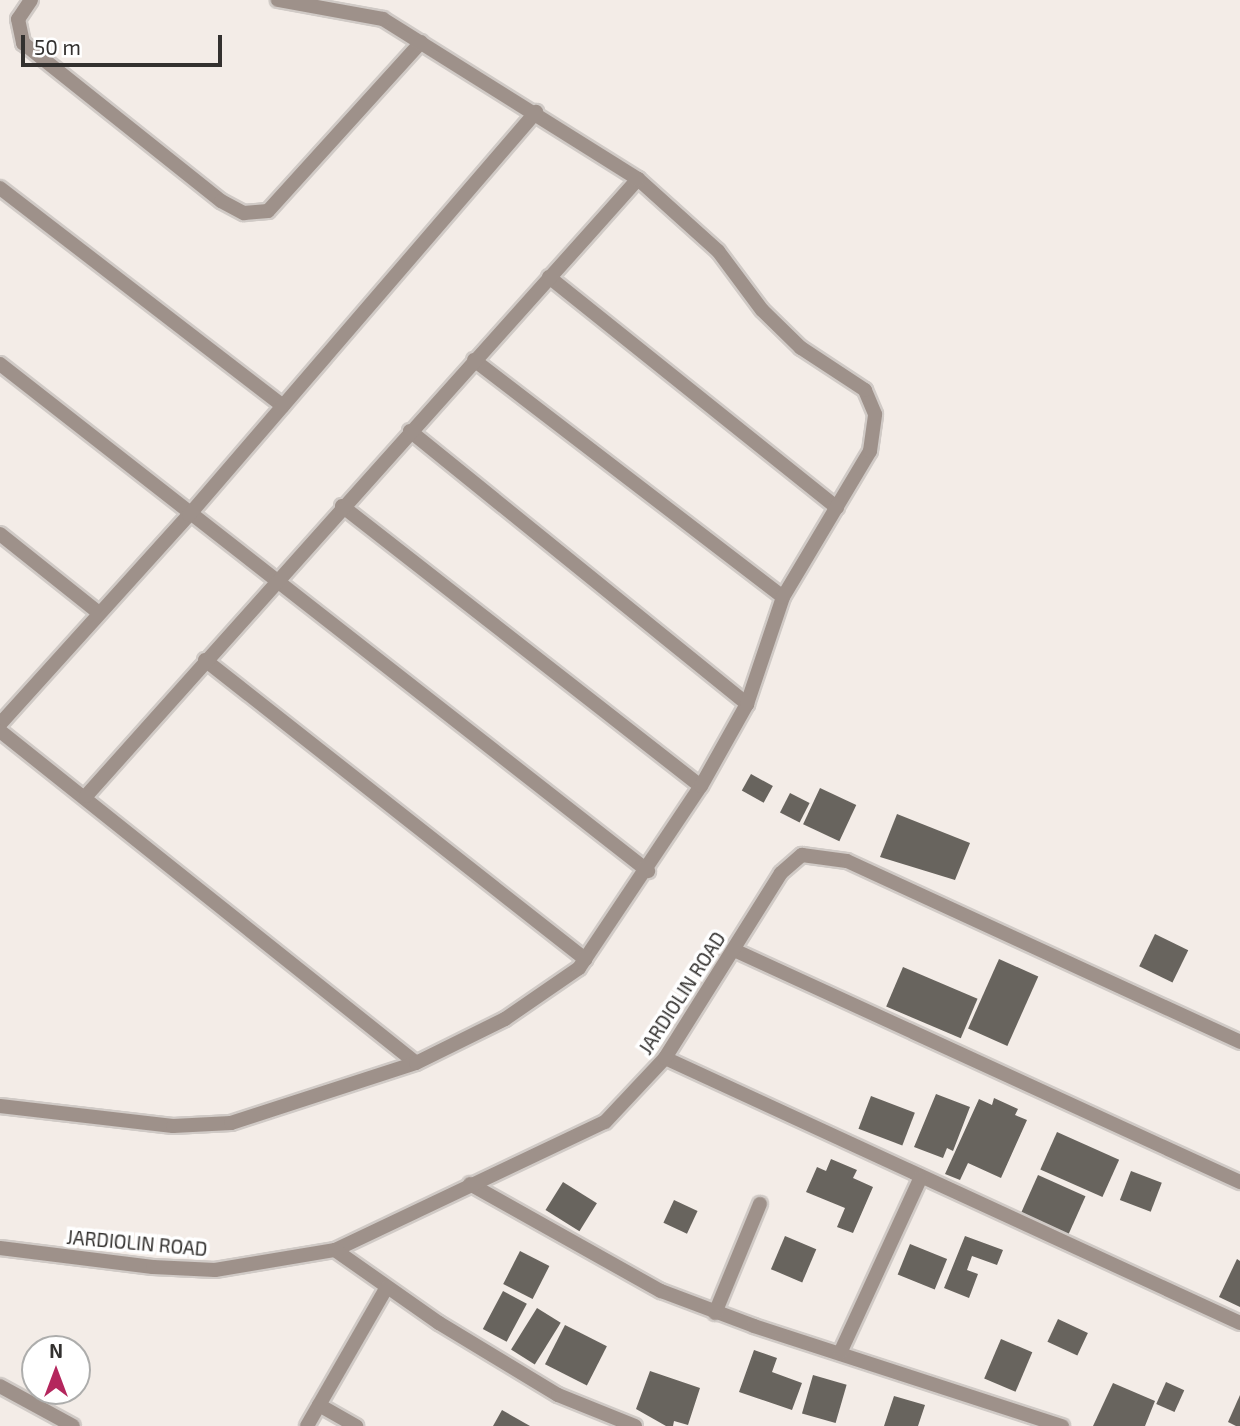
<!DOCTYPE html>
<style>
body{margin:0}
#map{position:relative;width:1240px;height:1426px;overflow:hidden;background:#f3ece7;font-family:"Exo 2",sans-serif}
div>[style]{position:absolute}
.building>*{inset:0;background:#68645e;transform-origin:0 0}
.roads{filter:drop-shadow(2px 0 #d0cac6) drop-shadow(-2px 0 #d0cac6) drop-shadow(0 2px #d0cac6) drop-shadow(0 -2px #d0cac6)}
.street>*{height:14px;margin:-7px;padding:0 7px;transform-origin:7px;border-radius:7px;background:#9e918a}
span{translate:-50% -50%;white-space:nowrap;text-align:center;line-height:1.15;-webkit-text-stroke:7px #fff;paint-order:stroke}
.street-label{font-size:19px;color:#33312f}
.north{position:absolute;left:21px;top:1335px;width:70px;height:70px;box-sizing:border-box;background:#fff;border:2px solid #adadac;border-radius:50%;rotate:0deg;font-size:19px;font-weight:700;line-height:28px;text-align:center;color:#33312f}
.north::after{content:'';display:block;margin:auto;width:24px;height:32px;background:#b4265d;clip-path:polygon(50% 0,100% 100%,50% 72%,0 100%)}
.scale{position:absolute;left:21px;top:35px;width:201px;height:32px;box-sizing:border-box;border:4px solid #33312f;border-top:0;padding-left:9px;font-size:21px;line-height:24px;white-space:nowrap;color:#33312f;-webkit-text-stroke:5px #fff;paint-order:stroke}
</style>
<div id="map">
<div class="building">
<div style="left:751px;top:774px;width:25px;height:19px;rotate:29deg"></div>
<div style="left:820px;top:788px;width:40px;height:40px;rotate:25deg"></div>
<div style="left:790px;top:793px;width:22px;height:22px;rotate:27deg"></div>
<div style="clip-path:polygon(897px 814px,970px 843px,955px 880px,880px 857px)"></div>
<div style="left:1155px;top:934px;width:37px;height:36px;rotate:26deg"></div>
<div style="left:999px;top:959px;width:43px;height:76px;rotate:24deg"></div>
<div style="left:903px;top:967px;width:81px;height:43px;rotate:23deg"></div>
<div style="clip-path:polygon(936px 1094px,970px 1107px,953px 1151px,947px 1148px,943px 1158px,914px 1147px)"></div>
<div style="left:871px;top:1096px;width:47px;height:35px;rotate:21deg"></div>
<div style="clip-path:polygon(994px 1098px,1018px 1109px,1015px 1115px,1027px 1120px,1001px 1178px,968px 1163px,960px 1180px,945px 1174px,979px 1099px,992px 1105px)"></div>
<div style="left:1057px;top:1132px;width:68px;height:41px;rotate:24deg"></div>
<div style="clip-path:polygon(831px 1159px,857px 1170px,853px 1178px,873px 1187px,853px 1233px,837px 1227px,845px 1208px,806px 1192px,817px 1167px,826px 1171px)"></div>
<div style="left:1131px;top:1171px;width:33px;height:31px;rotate:21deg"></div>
<div style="left:1038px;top:1175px;width:52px;height:42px;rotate:24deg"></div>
<div style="left:563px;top:1182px;width:40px;height:33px;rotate:32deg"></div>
<div style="left:674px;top:1200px;width:26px;height:25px;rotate:25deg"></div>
<div style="left:785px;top:1236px;width:34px;height:36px;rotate:23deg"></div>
<div style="clip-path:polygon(965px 1236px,1003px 1250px,997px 1265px,972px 1256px,967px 1270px,978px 1274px,969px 1298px,944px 1288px)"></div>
<div style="left:910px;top:1244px;width:40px;height:33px;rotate:22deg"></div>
<div style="left:520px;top:1251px;width:33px;height:37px;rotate:27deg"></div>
<div style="clip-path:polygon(1237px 1259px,1240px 1261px,1240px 1307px,1219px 1297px)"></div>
<div style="left:503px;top:1291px;width:27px;height:43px;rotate:28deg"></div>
<div style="left:537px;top:1308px;width:28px;height:49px;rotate:32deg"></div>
<div style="left:1058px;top:1319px;width:33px;height:25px;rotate:25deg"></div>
<div style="left:565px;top:1325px;width:47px;height:44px;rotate:27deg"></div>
<div style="left:1001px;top:1339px;width:34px;height:43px;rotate:23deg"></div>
<div style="clip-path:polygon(754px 1350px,777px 1358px,772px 1372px,802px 1383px,792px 1410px,739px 1392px)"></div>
<div style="clip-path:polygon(650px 1371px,700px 1388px,688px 1425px,674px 1421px,673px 1426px,666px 1426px,636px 1409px)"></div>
<div style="left:813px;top:1375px;width:35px;height:40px;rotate:16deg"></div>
<div style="left:1166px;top:1382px;width:20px;height:24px;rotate:24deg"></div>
<div style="clip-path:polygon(1113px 1383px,1155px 1401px,1145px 1426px,1093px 1426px)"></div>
<div style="clip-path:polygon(1240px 1395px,1240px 1426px,1236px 1426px,1228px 1422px)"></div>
<div style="clip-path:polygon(894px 1396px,925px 1405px,918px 1426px,884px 1426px)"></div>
<div style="clip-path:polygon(502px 1410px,530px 1426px,493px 1426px)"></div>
</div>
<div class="roads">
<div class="street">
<div style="left:31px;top:0;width:23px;rotate:124deg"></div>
<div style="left:18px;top:19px;width:25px;rotate:78deg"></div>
<div style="left:23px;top:43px;width:253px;rotate:38.6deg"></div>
<div style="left:221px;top:201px;width:26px;rotate:28deg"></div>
<div style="left:244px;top:213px;width:24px;rotate:-5deg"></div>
<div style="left:268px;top:211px;width:228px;rotate:-47.8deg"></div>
<div style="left:0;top:188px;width:357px;rotate:37.6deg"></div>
<div style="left:549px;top:277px;width:369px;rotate:38.7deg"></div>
<div style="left:474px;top:360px;width:389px;rotate:37.5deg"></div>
<div style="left:0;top:364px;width:823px;rotate:38.04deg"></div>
<div style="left:410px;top:431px;width:434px;rotate:39deg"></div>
<div style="left:342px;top:506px;width:455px;rotate:38deg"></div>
<div style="left:0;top:534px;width:127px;rotate:38.6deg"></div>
<div style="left:205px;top:660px;width:484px;rotate:38.2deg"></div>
<div style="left:0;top:724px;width:282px;rotate:-47.9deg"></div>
<div style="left:189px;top:515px;width:532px;rotate:-49.27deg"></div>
<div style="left:0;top:731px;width:532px;rotate:38.59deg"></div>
<div style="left:86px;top:796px;width:828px;rotate:-48.18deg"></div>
<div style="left:734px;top:950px;width:557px;rotate:24.63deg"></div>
<div style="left:665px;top:1058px;width:633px;rotate:24.74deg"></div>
<div style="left:0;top:1106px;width:174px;rotate:6.6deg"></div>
<div style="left:173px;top:1126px;width:58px;rotate:-3deg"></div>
<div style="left:231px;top:1123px;width:194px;rotate:-18deg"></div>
<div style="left:416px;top:1063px;width:99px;rotate:-26.3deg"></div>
<div style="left:505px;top:1019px;width:90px;rotate:-34.6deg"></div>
<div style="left:579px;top:968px;width:219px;rotate:-56.2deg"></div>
<div style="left:701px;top:786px;width:94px;rotate:-60.7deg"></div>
<div style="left:747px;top:704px;width:113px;rotate:-71.4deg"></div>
<div style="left:783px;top:597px;width:170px;rotate:-59.2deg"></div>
<div style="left:870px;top:451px;width:37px;rotate:-82deg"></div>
<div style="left:875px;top:414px;width:26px;rotate:-113deg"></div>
<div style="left:865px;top:390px;width:77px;rotate:-146.7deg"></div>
<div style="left:801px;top:348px;width:54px;rotate:-135.7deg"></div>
<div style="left:762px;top:310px;width:74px;rotate:-126.7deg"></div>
<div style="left:718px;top:251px;width:108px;rotate:-138deg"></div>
<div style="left:638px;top:179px;width:301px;rotate:-147.9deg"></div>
<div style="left:383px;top:19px;width:107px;rotate:-169.7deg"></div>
<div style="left:470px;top:1184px;width:219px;rotate:29.3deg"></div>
<div style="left:661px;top:1291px;width:99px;rotate:20.6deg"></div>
<div style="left:754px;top:1326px;width:324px;rotate:18deg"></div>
<div style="left:0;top:1248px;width:154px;rotate:7.1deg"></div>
<div style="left:153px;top:1267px;width:62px;rotate:2.8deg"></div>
<div style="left:215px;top:1270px;width:122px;rotate:-9.5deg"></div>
<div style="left:335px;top:1250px;width:299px;rotate:-25.4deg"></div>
<div style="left:605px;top:1122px;width:88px;rotate:-46.8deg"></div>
<div style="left:665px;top:1058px;width:218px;rotate:-57.9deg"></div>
<div style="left:781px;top:873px;width:28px;rotate:-41deg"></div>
<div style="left:802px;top:855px;width:45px;rotate:7.6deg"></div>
<div style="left:847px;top:861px;width:433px;rotate:24.7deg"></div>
<div style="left:335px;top:1250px;width:127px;rotate:35.1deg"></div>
<div style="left:439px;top:1323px;width:139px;rotate:31.2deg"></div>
<div style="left:558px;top:1395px;width:83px;rotate:21.9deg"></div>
<div style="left:715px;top:1313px;width:118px;rotate:-67.6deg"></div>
<div style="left:840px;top:1353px;width:192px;rotate:-65.3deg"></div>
<div style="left:0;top:1386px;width:83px;rotate:28.7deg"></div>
<div style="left:319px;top:1405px;width:43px;rotate:29.6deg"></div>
<div style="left:307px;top:1426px;width:160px;rotate:-60.1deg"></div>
</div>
</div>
<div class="street-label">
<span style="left:682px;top:993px;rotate:-57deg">JARDIOLIN ROAD</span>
<span style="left:137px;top:1243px;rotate:5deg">JARDIOLIN ROAD</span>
</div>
<div class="north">N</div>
<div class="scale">50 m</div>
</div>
